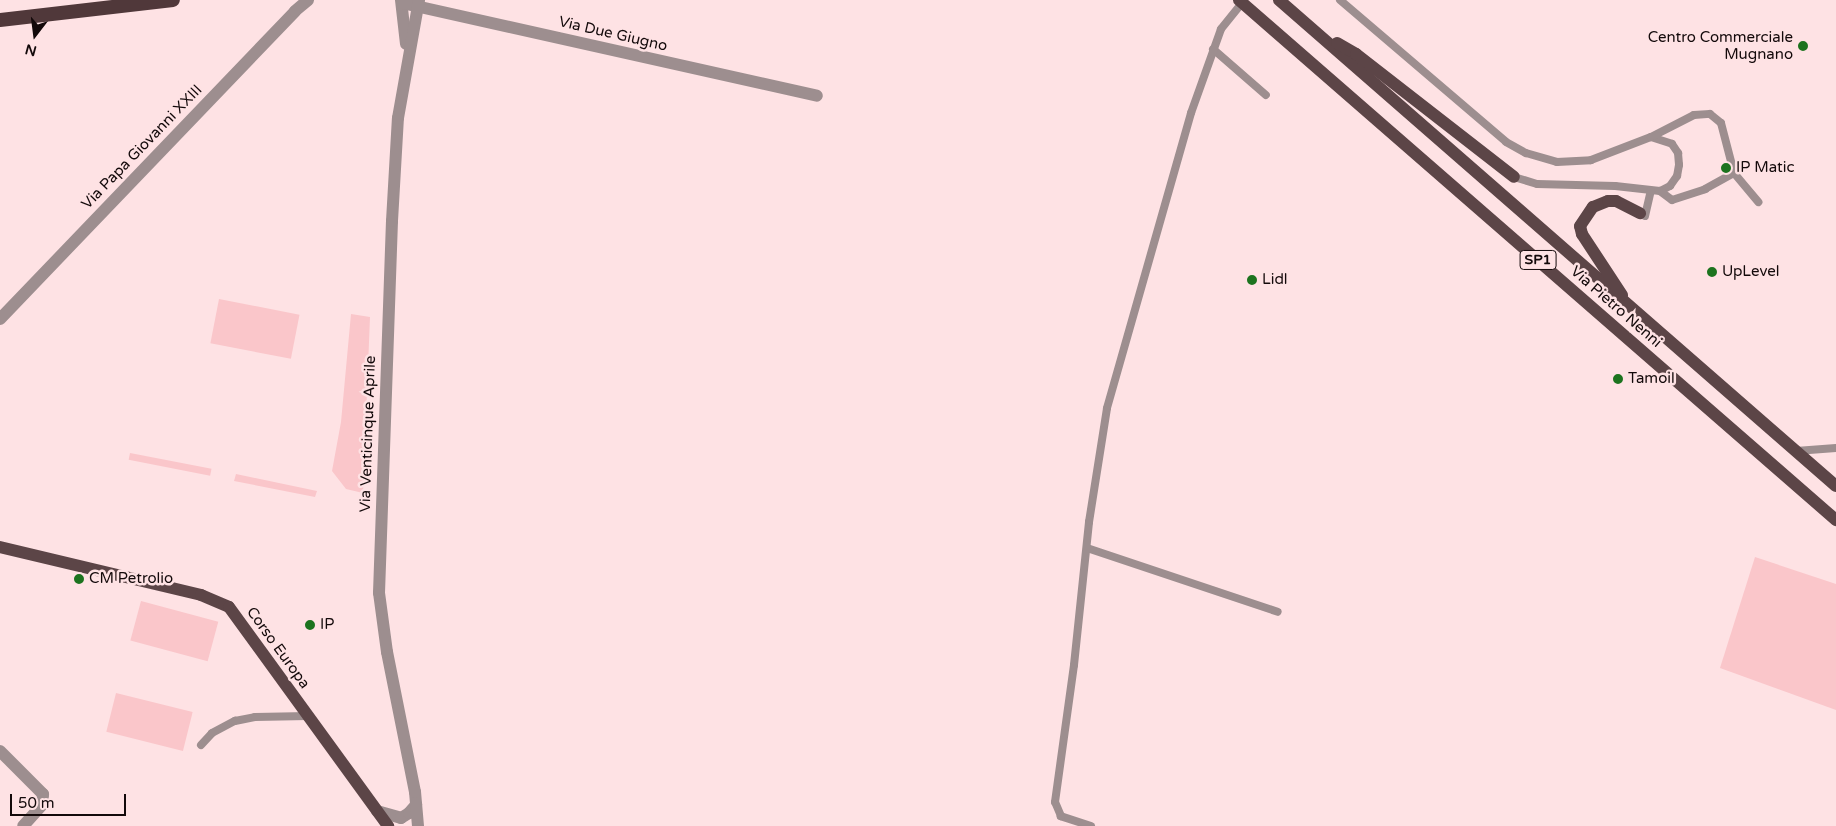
<!DOCTYPE html>
<style>
body{margin:0}
#map{position:relative;width:1836px;height:826px;overflow:hidden;background:#fee2e4;font-family:"Varela Round",sans-serif}
div>[style]{position:absolute}
.green>*{inset:0;background:#fac6ca;transform-origin:0 0}
.service>*{height:8px;margin:-4px;padding:0 4px;transform-origin:4px;border-radius:4px;background:#9d8e8f}
.minor>*{height:12px;margin:-6px;padding:0 6px;transform-origin:6px;border-radius:6px;background:#9d8e8f}
.primary>*{height:12px;margin:-6px;padding:0 6px;transform-origin:6px;border-radius:6px;background:#5c4547}
.trunk>*{height:14px;margin:-7px;padding:0 7px;transform-origin:7px;border-radius:7px;background:#50383a}
.dots>*{width:14px;height:14px;translate:-50% -50%;box-sizing:border-box;border:2px solid #fee2e4;border-radius:50%}
span{translate:-50% -50%;white-space:nowrap;text-align:center;line-height:1.15;-webkit-text-stroke:5px #fee2e4;paint-order:stroke}
.shield-label span{padding:1px 4px;background:#fee2e4;border:1px solid;border-radius:4px;-webkit-text-stroke-width:0}
.shield-label{font-size:14px;color:#13090a;font-weight:700}
.street-label{font-size:15px;color:#13090a}
.poi-label{font-size:15px;color:#13090a}
.right{translate:-100% -50%;text-align:right}
.left{translate:0 -50%;text-align:left}
.north{position:absolute;left:10px;top:10px;width:50px;height:50px;-webkit-text-stroke:4px #fee2e4;paint-order:stroke;rotate:195deg;font-size:14px;font-weight:700;line-height:20px;text-align:center;color:#13090a}
.north::after{content:'';display:block;margin:auto;width:18px;height:22px;background:#13090a;clip-path:polygon(50% 0,100% 100%,50% 72%,0 100%)}
.scale{position:absolute;left:10px;top:794px;width:116px;height:22px;box-sizing:border-box;border:2px solid #13090a;border-top:0;padding-left:6px;font-size:15px;line-height:18px;white-space:nowrap;color:#13090a;-webkit-text-stroke:4px #fee2e4;paint-order:stroke}
</style>
<div id="map">
<div class="green">
<div style="left:219px;top:299px;width:82px;height:45px;rotate:11deg"></div>
<div style="clip-path:polygon(351px 314px,370px 317px,363px 493px,346px 489px,332px 471px,341px 422px)"></div>
<div style="left:130px;top:453px;width:83px;height:7px;rotate:11deg"></div>
<div style="clip-path:polygon(236px 474px,317px 491px,315px 497px,234px 481px)"></div>
<div style="clip-path:polygon(1755px 557px,1836px 584px,1836px 710px,1720px 668px)"></div>
<div style="left:141px;top:601px;width:80px;height:41px;rotate:15deg"></div>
<div style="left:116px;top:693px;width:79px;height:40px;rotate:14deg"></div>
</div>
<div class="service">
<div style="left:1340px;top:0;width:218px;rotate:40.5deg"></div>
<div style="left:1506px;top:142px;width:23px;rotate:29deg"></div>
<div style="left:1526px;top:153px;width:32px;rotate:16deg"></div>
<div style="left:1557px;top:162px;width:34px;rotate:-3deg"></div>
<div style="left:1591px;top:160px;width:64px;rotate:-21deg"></div>
<div style="left:1651px;top:137px;width:22px;rotate:18deg"></div>
<div style="left:1672px;top:144px;width:11px;rotate:56deg"></div>
<div style="left:1678px;top:153px;width:12px;rotate:85deg"></div>
<div style="left:1679px;top:165px;width:11px;rotate:100deg"></div>
<div style="left:1677px;top:176px;width:12px;rotate:125deg"></div>
<div style="left:1670px;top:186px;width:11px;rotate:153deg"></div>
<div style="left:1660px;top:191px;width:45px;rotate:-173.7deg"></div>
<div style="left:1615px;top:186px;width:78px;rotate:-178.5deg"></div>
<div style="left:1537px;top:184px;width:24px;rotate:-163deg"></div>
<div style="left:1213px;top:49px;width:70px;rotate:41deg"></div>
<div style="left:1651px;top:137px;width:48px;rotate:-27.1deg"></div>
<div style="left:1694px;top:115px;width:16px;rotate:-4deg"></div>
<div style="left:1710px;top:114px;width:14px;rotate:39deg"></div>
<div style="left:1721px;top:123px;width:52px;rotate:75.4deg"></div>
<div style="left:1660px;top:191px;width:15px;rotate:37deg"></div>
<div style="left:1672px;top:200px;width:35px;rotate:-18deg"></div>
<div style="left:1705px;top:189px;width:33px;rotate:-29deg"></div>
<div style="left:1734px;top:173px;width:38px;rotate:50deg"></div>
<div style="left:1645px;top:216px;width:26px;rotate:-77deg"></div>
<div style="left:1796px;top:451px;width:40px;rotate:-4.3deg"></div>
<div style="left:1087px;top:548px;width:201px;rotate:18.5deg"></div>
<div style="left:201px;top:745px;width:16px;rotate:-47deg"></div>
<div style="left:212px;top:733px;width:26px;rotate:-28deg"></div>
<div style="left:235px;top:721px;width:20px;rotate:-11deg"></div>
<div style="left:255px;top:717px;width:53px;rotate:-1.1deg"></div>
<div style="left:1091px;top:826px;width:32px;rotate:-162deg"></div>
<div style="left:1061px;top:816px;width:15px;rotate:-113deg"></div>
<div style="left:1055px;top:802px;width:138px;rotate:-82.1deg"></div>
<div style="left:1074px;top:665px;width:144px;rotate:-84deg"></div>
<div style="left:1089px;top:522px;width:115px;rotate:-81deg"></div>
<div style="left:1107px;top:408px;width:307px;rotate:-74.1deg"></div>
<div style="left:1191px;top:113px;width:89px;rotate:-70.3deg"></div>
<div style="left:1221px;top:29px;width:33px;rotate:-51deg"></div>
</div>
<div class="minor">
<div style="left:401px;top:0;width:44px;rotate:83.5deg"></div>
<div style="left:402px;top:3px;width:425px;rotate:12.6deg"></div>
<div style="left:0;top:319px;width:426px;rotate:-46.2deg"></div>
<div style="left:295px;top:11px;width:17px;rotate:-40deg"></div>
<div style="left:0;top:751px;width:61px;rotate:45deg"></div>
<div style="left:43px;top:794px;width:11px;rotate:95deg"></div>
<div style="left:42px;top:805px;width:28px;rotate:132deg"></div>
<div style="left:377px;top:811px;width:25px;rotate:16deg"></div>
<div style="left:401px;top:818px;width:9px;rotate:-32deg"></div>
<div style="left:409px;top:813px;width:11px;rotate:-49deg"></div>
<div style="left:418px;top:826px;width:34px;rotate:-95deg"></div>
<div style="left:415px;top:792px;width:143px;rotate:-101.3deg"></div>
<div style="left:387px;top:652px;width:60px;rotate:-97.7deg"></div>
<div style="left:379px;top:593px;width:372px;rotate:-88deg"></div>
<div style="left:392px;top:221px;width:103px;rotate:-86.7deg"></div>
<div style="left:398px;top:118px;width:120px;rotate:-79.9deg"></div>
</div>
<div class="primary">
<div style="left:1239px;top:0;width:792px;rotate:41.06deg"></div>
<div style="left:1279px;top:0;width:739px;rotate:41.11deg"></div>
<div style="left:1337px;top:43px;width:22px;rotate:30deg"></div>
<div style="left:1356px;top:54px;width:200px;rotate:37.9deg"></div>
<div style="left:1622px;top:295px;width:73px;rotate:-123.3deg"></div>
<div style="left:1582px;top:234px;width:8px;rotate:-104deg"></div>
<div style="left:1580px;top:226px;width:23px;rotate:-56deg"></div>
<div style="left:1593px;top:207px;width:16px;rotate:-22deg"></div>
<div style="left:1608px;top:201px;width:8px"></div>
<div style="left:1616px;top:201px;width:27px;rotate:27deg"></div>
<div style="left:0;top:547px;width:207px;rotate:13.4deg"></div>
<div style="left:201px;top:595px;width:30px;rotate:23deg"></div>
<div style="left:229px;top:607px;width:271px;rotate:54deg"></div>
</div>
<div class="trunk">
<div style="left:0;top:20px;width:174px;rotate:-6.6deg"></div>
</div>
<div class="dots">
<div style="left:1803px;top:46px;background:#1c731e"></div>
<div style="left:1726px;top:168px;background:#1c731e"></div>
<div style="left:1712px;top:272px;background:#1c731e"></div>
<div style="left:1252px;top:280px;background:#1c731e"></div>
<div style="left:1618px;top:379px;background:#1c731e"></div>
<div style="left:79px;top:579px;background:#1c731e"></div>
<div style="left:310px;top:625px;background:#1c731e"></div>
</div>
<div class="shield-label">
<span style="left:1538px;top:260px">SP1</span>
</div>
<div class="street-label">
<span style="left:613px;top:34px;rotate:13deg">Via Due Giugno</span>
<span style="left:142px;top:147px;rotate:-46deg">Via Papa Giovanni XXIII</span>
<span style="left:1616px;top:307px;rotate:41deg">Via Pietro Nenni</span>
<span style="left:368px;top:434px;rotate:-88deg">Via Venticinque Aprile</span>
<span style="left:278px;top:648px;rotate:54deg">Corso Europa</span>
</div>
<div class="poi-label">
<span class="right" style="left:1793px;top:46px">Centro Commerciale<br>Mugnano</span>
<span class="left" style="left:1736px;top:168px">IP Matic</span>
<span class="left" style="left:1722px;top:272px">UpLevel</span>
<span class="left" style="left:1262px;top:280px">Lidl</span>
<span class="left" style="left:1628px;top:379px">Tamoil</span>
<span class="left" style="left:89px;top:579px">CM Petrolio</span>
<span class="left" style="left:320px;top:625px">IP</span>
</div>
<div class="north">N</div>
<div class="scale">50 m</div>
</div>
